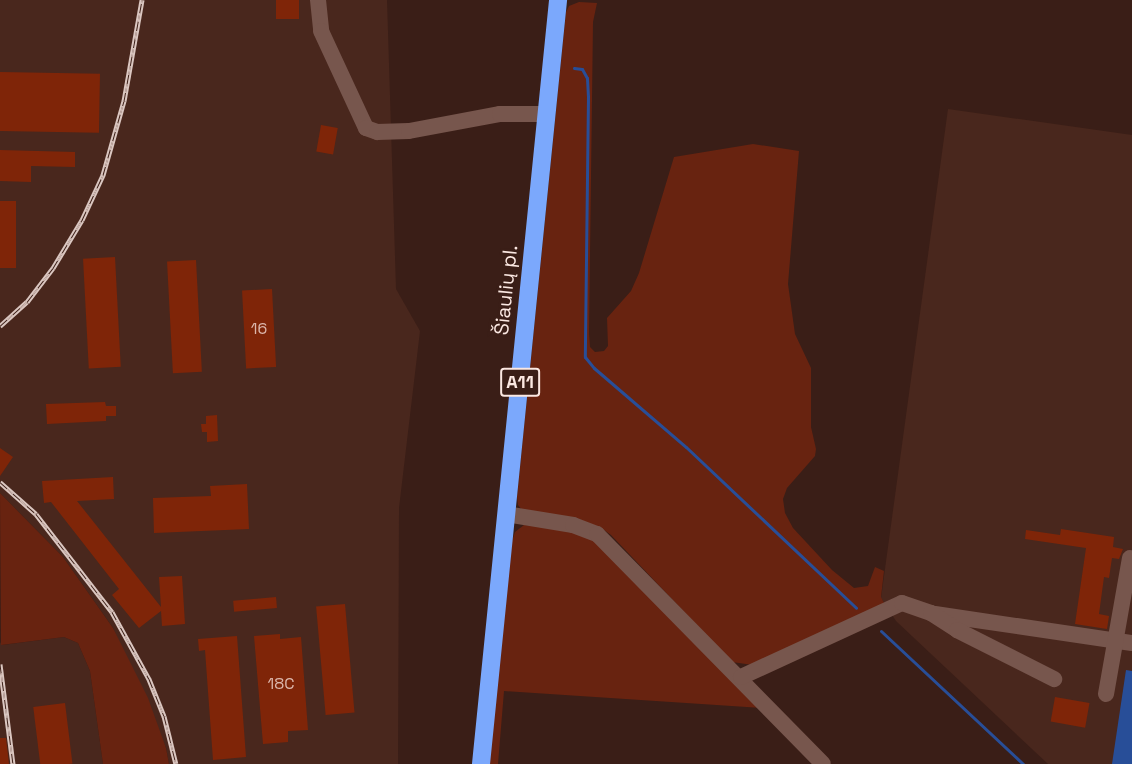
<!DOCTYPE html>
<meta charset="utf-8">
<style>
body{margin:0}
#map{position:relative;width:1132px;height:764px;overflow:hidden;background:#3a1e17;font-family:"Space Grotesk",sans-serif}
div>[style]{position:absolute}
.built>*{inset:0;background:#49271d}
.green>*{inset:0;background:#682310}
.water>*{inset:0;background:#284e98}
.stream>*{height:3px;margin:-1.5px;padding:0 1.5px;transform-origin:1.5px;border-radius:1.5px;background:#284e98}
.building>*{inset:0;background:#7f2508;transform-origin:0 0}
.minor>*{height:16px;margin:-8px;padding:0 8px;transform-origin:8px;border-radius:8px;background:#77564d}
.highway>*{height:18px;margin:-9px;padding:0 9px;transform-origin:9px;border-radius:9px;background:#7ba8fc}
.rail>*{height:5px;margin-top:-2.5px;transform-origin:0;background:repeating-linear-gradient(90deg,#3a1e17 0 9px,#dbc7c1 0 18px);box-sizing:border-box;border-block:2px solid #dbc7c1}
span{translate:-50% -50%;white-space:nowrap;text-align:center;line-height:1.15;-webkit-text-stroke:5px #3a1e17;paint-order:stroke}
.number-label{font-size:16px;color:#dcb7ac}
.number-label span{-webkit-text-stroke-width:0}
.shield-label span{padding:2px 4px;background:#3a1e17;border:2px solid;border-radius:4px;-webkit-text-stroke-width:0}
.shield-label{font-size:18px;color:#fbe8e2;font-weight:700}
.street-label{font-size:20px;color:#fbe8e2}
</style>
<div id="map">
<div class="built">
<div style="clip-path:polygon(0 0,387px 0,396px 289px,420px 331px,399px 508px,398px 764px,169px 764px,166px 748px,113px 628px,63px 557px,0 493px)"></div>
<div style="clip-path:polygon(948px 109px,1132px 135px,1132px 764px,1048px 764px,896px 621px,881px 598px)"></div>
<div style="clip-path:polygon(64px 637px,78px 643px,90px 671px,103px 764px,0 764px,0 642px,2px 645px)"></div>
</div>
<div class="green">
<div style="clip-path:polygon(579px 2px,597px 3px,593px 22px,589px 333px,590px 347px,595px 352px,604px 351px,608px 346px,607px 318px,631px 291px,639px 273px,674px 157px,753px 144px,799px 151px,788px 284px,795px 334px,811px 368px,811px 427px,816px 449px,815px 456px,787px 488px,783px 499px,785px 513px,793px 528px,832px 570px,854px 588px,868px 586px,875px 567px,884px 571px,881px 597px,885px 605px,753px 665px,732px 662px,611px 535px,600px 527px,522px 510px,518px 505px,517px 497px,566px 12px,569px 6px)"></div>
<div style="clip-path:polygon(0 493px,63px 557px,113px 628px,148px 698px,166px 748px,169px 764px,103px 764px,90px 671px,78px 643px,64px 637px,1px 645px)"></div>
<div style="clip-path:polygon(524px 525px,560px 528px,597px 540px,762px 708px,504px 691px,498px 764px,489px 764px,512px 541px,515px 532px)"></div>
</div>
<div class="water">
<div style="clip-path:polygon(1126px 670px,1132px 671px,1132px 764px,1112px 764px)"></div>
</div>
<div class="stream">
<div style="left:574px;top:68px;width:8px;rotate:7deg"></div>
<div style="left:582px;top:69px;width:10px;rotate:61deg"></div>
<div style="left:587px;top:78px;width:18px;rotate:87deg"></div>
<div style="left:588px;top:96px;width:261px;rotate:90.7deg"></div>
<div style="left:585px;top:357px;width:14px;rotate:51deg"></div>
<div style="left:594px;top:368px;width:121px;rotate:40.7deg"></div>
<div style="left:686px;top:447px;width:234px;rotate:43.4deg"></div>
<div style="left:881px;top:631px;width:195px;rotate:43.1deg"></div>
</div>
<div class="building">
<div style="left:276px;top:0;width:23px;height:19px"></div>
<div style="left:0;top:72px;width:100px;height:59px;rotate:1deg"></div>
<div style="left:321px;top:125px;width:17px;height:27px;rotate:10deg"></div>
<div style="clip-path:polygon(0 150px,75px 152px,75px 167px,31px 166px,31px 182px,0 181px)"></div>
<div style="left:0;top:201px;width:16px;height:67px"></div>
<div style="left:115px;top:257px;width:110px;height:32px;rotate:87deg"></div>
<div style="left:196px;top:260px;width:112px;height:29px;rotate:87deg"></div>
<div style="left:272px;top:289px;width:78px;height:30px;rotate:87deg"></div>
<div style="clip-path:polygon(105px 402px,106px 406px,116px 406px,116px 416px,106px 416px,106px 421px,47px 424px,46px 404px)"></div>
<div style="clip-path:polygon(217px 415px,218px 441px,207px 442px,207px 432px,202px 432px,201px 424px,206px 424px,206px 416px)"></div>
<div style="clip-path:polygon(0 448px,13px 457px,0 476px)"></div>
<div style="clip-path:polygon(113px 477px,114px 499px,77px 501px,161px 607px,159px 577px,182px 576px,185px 624px,162px 626px,161px 611px,139px 628px,112px 595px,119px 589px,51px 502px,44px 503px,42px 481px)"></div>
<div style="clip-path:polygon(247px 484px,249px 529px,154px 533px,153px 498px,211px 496px,210px 486px)"></div>
<div style="clip-path:polygon(1061px 529px,1114px 537px,1113px 547px,1123px 549px,1119px 559px,1112px 558px,1109px 578px,1104px 577px,1099px 614px,1109px 616px,1107px 629px,1075px 624px,1086px 548px,1025px 539px,1026px 530px,1060px 535px)"></div>
<div style="left:276px;top:597px;width:11px;height:43px;rotate:85deg"></div>
<div style="left:345px;top:604px;width:109px;height:29px;rotate:85deg"></div>
<div style="clip-path:polygon(280px 634px,280px 639px,301px 637px,308px 730px,288px 731px,288px 742px,263px 744px,254px 636px)"></div>
<div style="clip-path:polygon(237px 636px,246px 757px,213px 760px,205px 650px,199px 651px,198px 639px)"></div>
<div style="left:1055px;top:697px;width:35px;height:25px;rotate:10deg"></div>
<div style="left:65px;top:703px;width:61px;height:32px;rotate:83deg"></div>
<div style="clip-path:polygon(0 738px,6px 738px,9px 764px,0 764px)"></div>
</div>
<div class="minor">
<div style="left:318px;top:0;width:31px;rotate:84deg"></div>
<div style="left:321px;top:31px;width:107px;rotate:65.1deg"></div>
<div style="left:366px;top:128px;width:12px;rotate:20deg"></div>
<div style="left:377px;top:132px;width:32px;rotate:-2deg"></div>
<div style="left:409px;top:131px;width:93px;rotate:-10.6deg"></div>
<div style="left:500px;top:114px;width:47px"></div>
<div style="left:506px;top:514px;width:68px;rotate:9.3deg"></div>
<div style="left:573px;top:525px;width:26px;rotate:21deg"></div>
<div style="left:597px;top:534px;width:322px;rotate:45.5deg"></div>
<div style="left:935px;top:614px;width:199px;rotate:8.4deg"></div>
<div style="left:741px;top:677px;width:177px;rotate:-24.7deg"></div>
<div style="left:902px;top:603px;width:31px;rotate:19deg"></div>
<div style="left:931px;top:613px;width:31px;rotate:33deg"></div>
<div style="left:957px;top:630px;width:109px;rotate:26.8deg"></div>
<div style="left:1106px;top:694px;width:138px;rotate:-80deg"></div>
</div>
<div class="highway">
<div style="left:481px;top:764px;width:768px;rotate:-84.24deg"></div>
</div>
<div class="rail">
<div style="left:0;top:326px;width:36px;rotate:-42deg"></div>
<div style="left:27px;top:302px;width:43px;rotate:-52.6deg"></div>
<div style="left:53px;top:268px;width:56px;rotate:-58.9deg"></div>
<div style="left:82px;top:220px;width:50px;rotate:-65deg"></div>
<div style="left:103px;top:175px;width:77px;rotate:-74.2deg"></div>
<div style="left:124px;top:101px;width:103px;rotate:-79.9deg"></div>
<div style="left:0;top:482px;width:48px;rotate:41.6deg"></div>
<div style="left:36px;top:514px;width:124px;rotate:52.2deg"></div>
<div style="left:112px;top:612px;width:77px;rotate:61.1deg"></div>
<div style="left:149px;top:679px;width:40px;rotate:68deg"></div>
<div style="left:164px;top:716px;width:49px;rotate:76deg"></div>
<div style="left:0;top:664px;width:101px;rotate:82.6deg"></div>
</div>
<div class="number-label">
<span style="left:259px;top:329px">16</span>
<span style="left:281px;top:684px">18C</span>
</div>
<div class="shield-label">
<span style="left:520px;top:382px">A11</span>
</div>
<div class="street-label">
<span style="left:506px;top:290px;rotate:-84deg">Šiaulių pl.</span>
</div>
</div>
